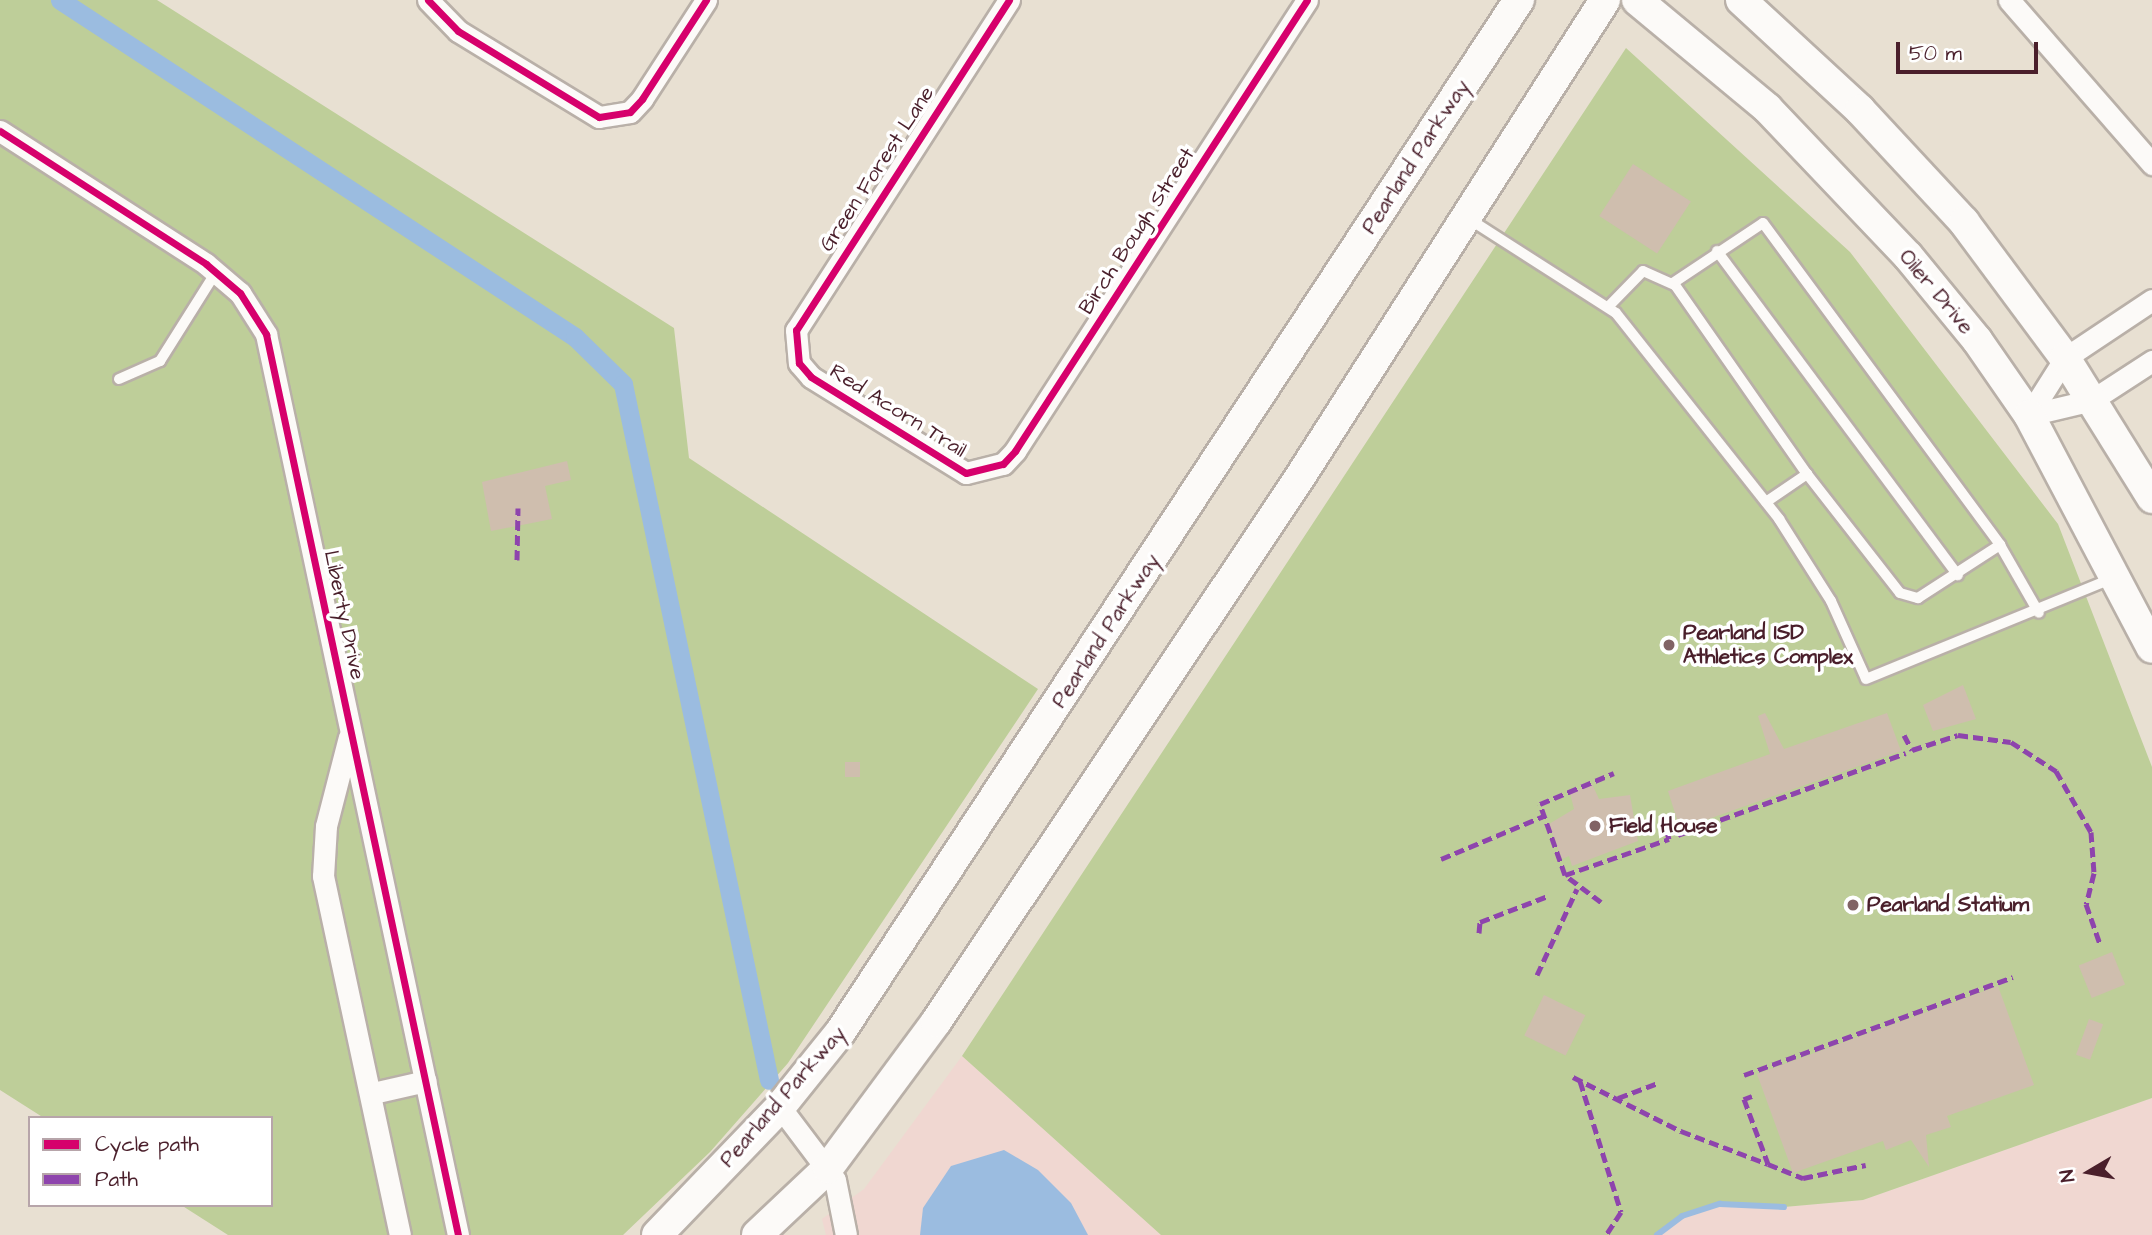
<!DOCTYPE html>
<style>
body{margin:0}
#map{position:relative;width:2152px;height:1235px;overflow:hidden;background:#e8e0d2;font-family:"Architects Daughter",sans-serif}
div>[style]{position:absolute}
.built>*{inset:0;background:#f0d7d1}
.green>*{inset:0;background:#bece99}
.water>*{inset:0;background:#9bbce0}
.stream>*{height:6px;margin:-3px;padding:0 3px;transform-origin:3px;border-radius:3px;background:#9bbce0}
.canal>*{height:19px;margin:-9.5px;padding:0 9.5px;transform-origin:9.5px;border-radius:9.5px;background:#9bbce0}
.building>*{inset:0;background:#cfbeae;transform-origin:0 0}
.roads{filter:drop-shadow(2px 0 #b9b0a8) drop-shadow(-2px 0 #b9b0a8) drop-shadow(0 2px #b9b0a8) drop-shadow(0 -2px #b9b0a8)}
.lane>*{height:10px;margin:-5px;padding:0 5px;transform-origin:5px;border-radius:5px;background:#fcfaf8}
.street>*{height:21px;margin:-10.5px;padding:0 10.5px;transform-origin:10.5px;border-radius:10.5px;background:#fcfaf8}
.secondary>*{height:30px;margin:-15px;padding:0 15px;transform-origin:15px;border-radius:15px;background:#fcfaf8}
.quiet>*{height:5px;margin-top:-2.5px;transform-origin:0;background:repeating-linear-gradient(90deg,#8e44ad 0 10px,transparent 0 15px)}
.cycleway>*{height:7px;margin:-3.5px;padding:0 3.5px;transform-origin:3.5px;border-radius:3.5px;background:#d6006c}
.dots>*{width:19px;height:19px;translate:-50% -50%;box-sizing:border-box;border:4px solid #fff;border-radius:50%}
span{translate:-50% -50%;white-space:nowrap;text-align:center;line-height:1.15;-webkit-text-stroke:7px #fff;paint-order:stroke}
.street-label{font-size:21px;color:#4a1f2b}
.poi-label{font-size:21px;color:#4a1f2b;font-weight:700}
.left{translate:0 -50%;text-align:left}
.legend{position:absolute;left:28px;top:1116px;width:245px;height:91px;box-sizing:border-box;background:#fff;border:2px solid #b7a5aa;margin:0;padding:9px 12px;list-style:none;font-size:21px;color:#4a1f2b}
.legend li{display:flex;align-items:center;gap:14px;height:35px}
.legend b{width:35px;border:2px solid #b7a5aa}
.north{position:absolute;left:2054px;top:1137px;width:70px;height:70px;-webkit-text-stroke:5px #fff;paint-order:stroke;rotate:260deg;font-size:19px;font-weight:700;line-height:28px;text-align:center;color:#4a1f2b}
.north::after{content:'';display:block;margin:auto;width:24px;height:32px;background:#4a1f2b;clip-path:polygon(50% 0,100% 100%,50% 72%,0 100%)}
.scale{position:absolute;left:1896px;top:42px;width:142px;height:32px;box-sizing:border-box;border:4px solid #4a1f2b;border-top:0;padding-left:9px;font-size:21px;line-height:24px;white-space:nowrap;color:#4a1f2b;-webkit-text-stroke:5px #fff;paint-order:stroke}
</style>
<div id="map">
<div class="built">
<div style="clip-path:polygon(962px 1056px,1161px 1235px,826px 1235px,822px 1219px,864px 1189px)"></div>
<div style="clip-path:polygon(2152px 1098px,2152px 1235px,1657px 1235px,1682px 1216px,1720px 1204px,1784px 1207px,1863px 1200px)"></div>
</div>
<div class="green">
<div style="clip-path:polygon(0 0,157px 0,674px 328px,689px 458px,1038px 689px,788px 1063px,710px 1152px,623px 1235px,228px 1235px,181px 1205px,271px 1205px,271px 1118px,44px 1118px,0 1090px)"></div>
<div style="clip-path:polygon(1626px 48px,1850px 252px,2058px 524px,2152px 767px,2152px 1098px,1863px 1200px,1784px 1207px,1720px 1204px,1681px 1216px,1657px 1235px,1161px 1235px,962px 1056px)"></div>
</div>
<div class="water">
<div style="clip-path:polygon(1004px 1150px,1038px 1170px,1071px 1203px,1088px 1235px,920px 1235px,923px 1208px,951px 1166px)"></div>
</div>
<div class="stream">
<div style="left:1657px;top:1235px;width:31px;rotate:-37deg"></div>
<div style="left:1682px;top:1216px;width:40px;rotate:-18deg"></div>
<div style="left:1720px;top:1204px;width:64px;rotate:2.7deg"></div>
</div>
<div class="canal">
<div style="left:60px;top:0;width:615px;rotate:33.2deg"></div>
<div style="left:575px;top:337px;width:67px;rotate:44.4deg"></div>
<div style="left:623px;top:384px;width:711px;rotate:78.15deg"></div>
</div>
<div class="building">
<div style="left:1633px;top:164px;width:69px;height:62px;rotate:33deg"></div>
<div style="clip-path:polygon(567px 461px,571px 480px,545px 486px,552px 519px,491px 531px,482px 482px)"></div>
<div style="clip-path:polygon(1963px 685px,1976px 719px,1933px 731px,1923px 705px)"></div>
<div style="clip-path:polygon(1765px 713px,1784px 749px,1887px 713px,1901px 751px,1680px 829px,1668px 791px,1770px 754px,1758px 716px)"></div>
<div style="left:845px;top:762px;width:15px;height:15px"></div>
<div style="clip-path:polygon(1592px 784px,1599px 799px,1630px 795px,1638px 841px,1572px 866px,1569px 856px,1562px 859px,1549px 824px,1574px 809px,1570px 793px)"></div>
<div style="left:2112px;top:952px;width:35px;height:36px;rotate:68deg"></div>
<div style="clip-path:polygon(1998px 986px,2034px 1085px,1947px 1116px,1951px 1127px,1926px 1135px,1929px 1167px,1911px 1140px,1886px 1150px,1883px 1141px,1793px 1173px,1757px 1074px)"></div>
<div style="left:1544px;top:995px;width:46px;height:45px;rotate:26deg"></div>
<div style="left:2089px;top:1019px;width:15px;height:38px;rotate:20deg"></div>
</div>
<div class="roads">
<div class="lane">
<div style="left:1469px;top:219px;width:174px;rotate:32.6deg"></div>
<div style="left:1616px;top:313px;width:263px;rotate:51.6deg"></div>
<div style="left:1779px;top:519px;width:97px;rotate:57.6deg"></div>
<div style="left:1831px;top:601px;width:85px;rotate:65.8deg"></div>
<div style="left:1866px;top:679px;width:267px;rotate:-22.2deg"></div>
<div style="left:1717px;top:251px;width:404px;rotate:53.4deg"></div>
<div style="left:1673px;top:283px;width:108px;rotate:-33.7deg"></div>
<div style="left:1763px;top:223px;width:400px;rotate:53.6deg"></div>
<div style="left:1608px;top:307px;width:50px;rotate:-45.8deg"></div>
<div style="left:1643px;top:271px;width:35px;rotate:24deg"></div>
<div style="left:1675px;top:285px;width:231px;rotate:55.1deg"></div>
<div style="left:119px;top:379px;width:45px;rotate:-23.7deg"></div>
<div style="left:160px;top:361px;width:105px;rotate:-57.8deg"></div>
<div style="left:1766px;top:502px;width:50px;rotate:-34.3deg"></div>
<div style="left:1807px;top:474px;width:151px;rotate:52deg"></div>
<div style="left:1900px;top:593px;width:19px;rotate:16deg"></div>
<div style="left:1918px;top:598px;width:98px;rotate:-32.9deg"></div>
<div style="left:2000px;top:545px;width:78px;rotate:60.2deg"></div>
</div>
<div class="street">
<div style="left:428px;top:0;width:43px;rotate:45.9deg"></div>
<div style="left:458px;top:31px;width:165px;rotate:31.4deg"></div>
<div style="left:599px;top:117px;width:31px;rotate:-9deg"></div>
<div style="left:630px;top:112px;width:18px;rotate:-47deg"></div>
<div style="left:642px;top:99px;width:118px;rotate:-57.1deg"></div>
<div style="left:1009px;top:0;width:393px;rotate:122.8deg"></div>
<div style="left:796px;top:330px;width:33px;rotate:85deg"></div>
<div style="left:799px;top:363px;width:18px;rotate:49deg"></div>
<div style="left:811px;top:377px;width:182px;rotate:31.8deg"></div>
<div style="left:966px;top:473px;width:38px;rotate:-14deg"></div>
<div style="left:1003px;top:464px;width:18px;rotate:-47deg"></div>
<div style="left:1015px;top:451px;width:537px;rotate:-57.08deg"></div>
<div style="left:2009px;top:0;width:218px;rotate:48.9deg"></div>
<div style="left:0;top:131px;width:245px;rotate:32.8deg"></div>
<div style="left:206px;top:264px;width:45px;rotate:40.5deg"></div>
<div style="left:240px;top:293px;width:49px;rotate:57.6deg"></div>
<div style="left:266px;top:334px;width:921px;rotate:77.97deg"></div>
<div style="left:2152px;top:300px;width:105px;rotate:146.3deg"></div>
<div style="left:2065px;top:358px;width:67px;rotate:122.3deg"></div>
<div style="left:2029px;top:415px;width:65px;rotate:-13.4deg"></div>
<div style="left:2092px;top:400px;width:72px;rotate:-33deg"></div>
<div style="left:349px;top:737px;width:92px;rotate:104.5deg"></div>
<div style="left:326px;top:826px;width:50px;rotate:93.4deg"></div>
<div style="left:323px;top:876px;width:367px;rotate:77.9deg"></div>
<div style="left:373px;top:1093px;width:54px;rotate:-12.8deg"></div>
<div style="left:780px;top:1107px;width:91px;rotate:53deg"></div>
<div style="left:835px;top:1180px;width:56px;rotate:78.7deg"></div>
</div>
<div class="secondary">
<div style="left:1637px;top:0;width:169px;rotate:39.7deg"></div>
<div style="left:1767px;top:108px;width:204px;rotate:46.4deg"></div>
<div style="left:1908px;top:256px;width:109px;rotate:50.6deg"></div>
<div style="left:1977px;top:340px;width:91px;rotate:55.3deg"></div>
<div style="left:2029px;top:415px;width:263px;rotate:62.2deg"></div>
<div style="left:1741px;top:0;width:162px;rotate:42.7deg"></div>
<div style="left:1860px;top:110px;width:153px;rotate:47.1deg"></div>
<div style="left:1964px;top:222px;width:169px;rotate:53.4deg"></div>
<div style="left:2065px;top:358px;width:165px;rotate:58.1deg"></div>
<div style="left:657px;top:1235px;width:178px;rotate:-46.1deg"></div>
<div style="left:780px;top:1107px;width:97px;rotate:-51.2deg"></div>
<div style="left:841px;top:1031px;width:1234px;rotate:-56.67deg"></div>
<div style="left:757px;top:1235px;width:98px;rotate:-43.3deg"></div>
<div style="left:828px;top:1168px;width:182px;rotate:-53.5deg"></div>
<div style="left:936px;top:1022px;width:655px;rotate:-56.26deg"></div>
<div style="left:1300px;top:477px;width:566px;rotate:-57.4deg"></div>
</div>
</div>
<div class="quiet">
<div style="left:517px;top:560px;width:52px;rotate:-88.9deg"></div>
<div style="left:1904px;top:735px;width:17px;rotate:62deg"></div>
<div style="left:1912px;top:750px;width:48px;rotate:-18.1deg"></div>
<div style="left:1958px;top:735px;width:53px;rotate:7.5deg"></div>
<div style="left:2011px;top:742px;width:54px;rotate:32.8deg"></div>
<div style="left:2056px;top:771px;width:70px;rotate:60.2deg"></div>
<div style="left:2091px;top:832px;width:41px;rotate:85.8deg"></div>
<div style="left:2094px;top:873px;width:32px;rotate:104deg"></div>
<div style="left:2086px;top:904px;width:42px;rotate:70.7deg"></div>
<div style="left:1678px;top:835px;width:242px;rotate:-19.8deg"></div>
<div style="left:1441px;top:859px;width:112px;rotate:-22.7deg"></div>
<div style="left:1565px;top:875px;width:110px;rotate:-19.1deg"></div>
<div style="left:1669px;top:839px;width:18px;rotate:-106deg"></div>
<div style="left:1601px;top:902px;width:45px;rotate:-143.1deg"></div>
<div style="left:1565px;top:875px;width:75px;rotate:-109.4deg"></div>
<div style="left:1540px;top:804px;width:80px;rotate:-22.7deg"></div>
<div style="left:1479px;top:933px;width:11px;rotate:-85deg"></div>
<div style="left:1480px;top:922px;width:73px;rotate:-20.9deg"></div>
<div style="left:1537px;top:975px;width:95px;rotate:-65.1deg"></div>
<div style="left:1744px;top:1075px;width:286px;rotate:-20deg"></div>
<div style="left:1573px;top:1077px;width:121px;rotate:26.6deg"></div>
<div style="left:1681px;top:1131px;width:93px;rotate:20.8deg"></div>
<div style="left:1580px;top:1081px;width:137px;rotate:72.6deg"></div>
<div style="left:1621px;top:1212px;width:27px;rotate:123deg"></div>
<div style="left:1752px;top:1096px;width:9px;rotate:159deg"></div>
<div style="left:1744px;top:1099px;width:69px;rotate:69.7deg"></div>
<div style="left:1768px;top:1164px;width:38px;rotate:22deg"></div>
<div style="left:1803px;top:1178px;width:64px;rotate:-11.7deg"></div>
<div style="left:1618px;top:1098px;width:43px;rotate:-20.6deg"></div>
</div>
<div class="cycleway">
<div style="left:428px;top:0;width:43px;rotate:45.9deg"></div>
<div style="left:458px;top:31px;width:165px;rotate:31.4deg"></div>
<div style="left:599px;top:117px;width:31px;rotate:-9deg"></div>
<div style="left:630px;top:112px;width:18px;rotate:-47deg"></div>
<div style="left:642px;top:99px;width:118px;rotate:-57.1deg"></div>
<div style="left:1009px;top:0;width:393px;rotate:122.8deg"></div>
<div style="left:796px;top:330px;width:33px;rotate:85deg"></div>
<div style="left:799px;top:363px;width:18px;rotate:49deg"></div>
<div style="left:811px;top:377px;width:182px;rotate:31.8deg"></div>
<div style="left:966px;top:473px;width:38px;rotate:-14deg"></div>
<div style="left:1003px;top:464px;width:18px;rotate:-47deg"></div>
<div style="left:1015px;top:451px;width:537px;rotate:-57.08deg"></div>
<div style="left:0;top:131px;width:245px;rotate:32.8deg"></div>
<div style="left:206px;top:264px;width:45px;rotate:40.5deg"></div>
<div style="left:240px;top:293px;width:49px;rotate:57.6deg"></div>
<div style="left:266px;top:334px;width:921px;rotate:77.97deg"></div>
</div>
<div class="dots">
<div style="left:1669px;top:645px;background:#816365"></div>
<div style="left:1595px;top:826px;background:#816365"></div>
<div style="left:1853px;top:905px;background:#816365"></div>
</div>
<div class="street-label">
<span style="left:1416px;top:157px;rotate:-57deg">Pearland Parkway</span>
<span style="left:877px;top:169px;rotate:-57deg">Green Forest Lane</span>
<span style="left:1137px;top:231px;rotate:-57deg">Birch Bough Street</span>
<span style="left:1936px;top:292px;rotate:50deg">Oiler Drive</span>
<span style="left:898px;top:411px;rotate:32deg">Red Acorn Trail</span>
<span style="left:344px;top:615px;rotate:78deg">Liberty Drive</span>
<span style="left:1106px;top:631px;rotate:-57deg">Pearland Parkway</span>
<span style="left:783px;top:1097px;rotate:-49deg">Pearland Parkway</span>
</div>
<div class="poi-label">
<span class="left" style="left:1683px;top:645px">Pearland ISD<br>Athletics Complex</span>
<span class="left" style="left:1609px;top:826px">Field House</span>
<span class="left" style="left:1867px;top:905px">Pearland Statium</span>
</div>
<ul class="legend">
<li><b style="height:9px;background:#d6006c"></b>Cycle path</li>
<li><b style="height:9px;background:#8e44ad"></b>Path</li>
</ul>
<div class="north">N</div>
<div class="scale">50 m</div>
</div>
